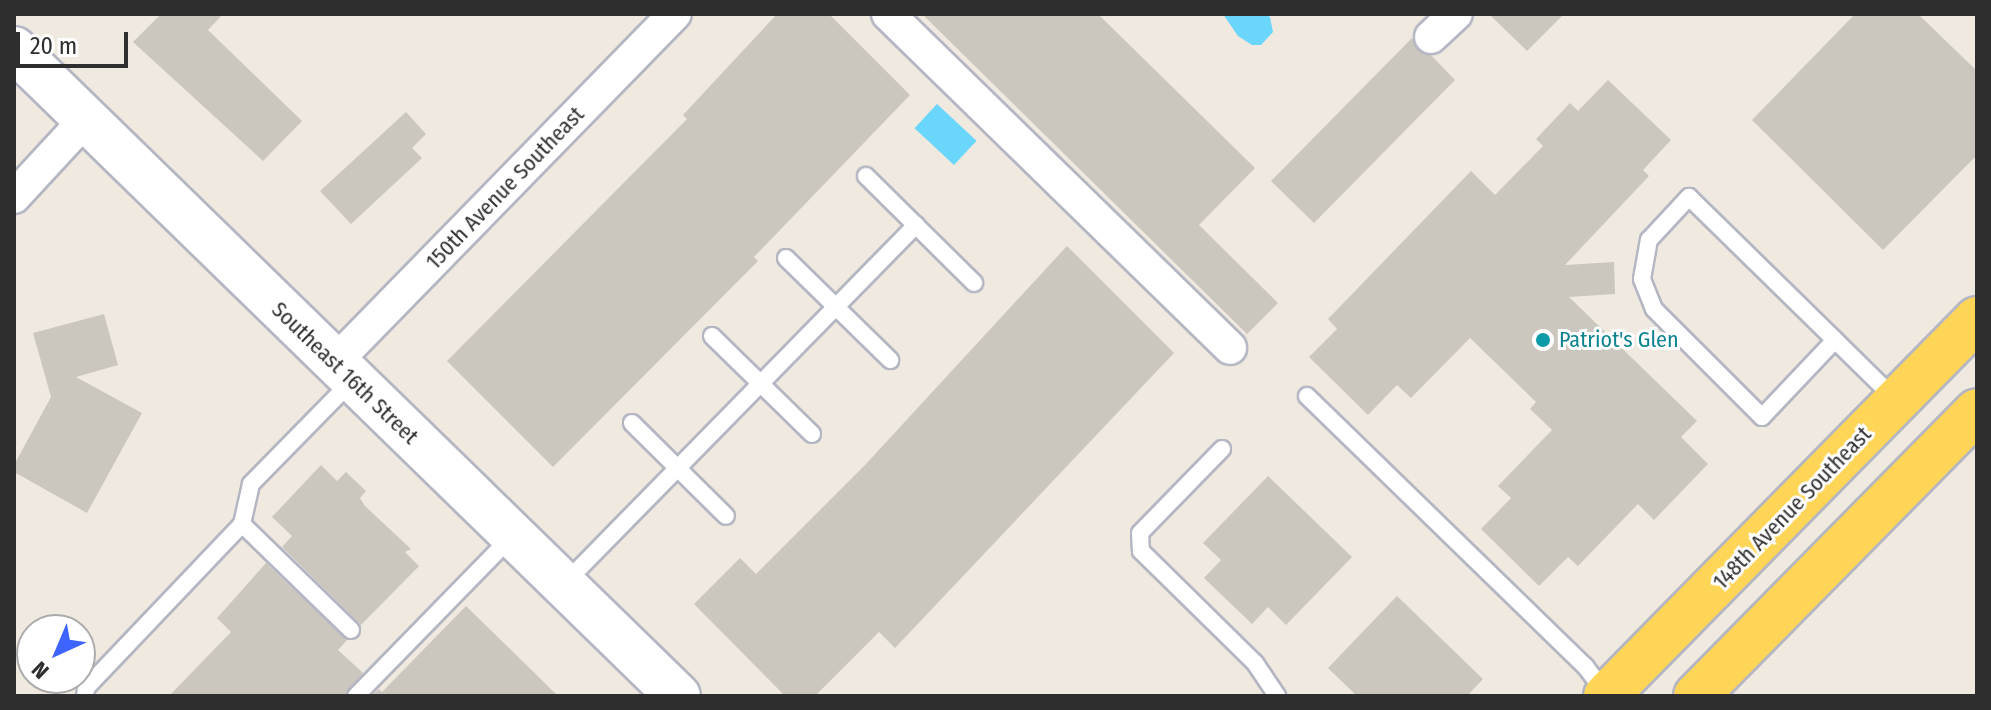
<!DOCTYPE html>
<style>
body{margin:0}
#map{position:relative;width:1991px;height:710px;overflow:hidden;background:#f0e9e0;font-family:"Fira Sans Condensed",sans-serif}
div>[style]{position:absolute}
.water>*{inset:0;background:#6ad6fb;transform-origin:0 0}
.building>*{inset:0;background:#cbc7be}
.roads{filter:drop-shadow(2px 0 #b4b6c2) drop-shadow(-2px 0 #b4b6c2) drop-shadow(0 2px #b4b6c2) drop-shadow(0 -2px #b4b6c2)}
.lane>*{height:16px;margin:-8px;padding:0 8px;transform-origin:8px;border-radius:8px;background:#fff}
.street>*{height:32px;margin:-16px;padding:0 16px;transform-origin:16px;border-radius:16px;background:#fff}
.secondary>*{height:44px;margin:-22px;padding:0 22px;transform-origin:22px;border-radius:22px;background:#fff}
.primary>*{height:44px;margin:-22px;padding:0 22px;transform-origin:22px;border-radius:22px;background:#fed557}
.dots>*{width:22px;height:22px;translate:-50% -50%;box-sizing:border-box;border:4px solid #fff;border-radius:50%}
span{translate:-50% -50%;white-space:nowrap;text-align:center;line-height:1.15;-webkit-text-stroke:6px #fff;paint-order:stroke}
.street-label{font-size:22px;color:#2e2e2e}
.culture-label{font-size:22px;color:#0d838f}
.left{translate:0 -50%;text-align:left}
.frame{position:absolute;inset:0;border:16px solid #2e2e2e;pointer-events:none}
.north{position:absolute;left:16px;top:614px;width:80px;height:80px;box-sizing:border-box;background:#fff;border:2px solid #ababab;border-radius:50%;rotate:224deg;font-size:22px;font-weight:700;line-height:32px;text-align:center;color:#2e2e2e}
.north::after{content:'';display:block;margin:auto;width:28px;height:36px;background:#3e64ff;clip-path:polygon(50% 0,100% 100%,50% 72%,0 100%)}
.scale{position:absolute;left:16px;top:32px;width:112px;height:36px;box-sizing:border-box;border:4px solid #2e2e2e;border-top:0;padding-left:10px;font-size:24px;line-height:28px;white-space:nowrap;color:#2e2e2e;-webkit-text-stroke:6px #fff;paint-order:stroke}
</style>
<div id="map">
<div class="water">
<div style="clip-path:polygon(1223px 14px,1264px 14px,1270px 17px,1273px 32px,1261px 45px,1252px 45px,1238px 36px)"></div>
<div style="left:937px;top:104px;width:54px;height:33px;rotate:43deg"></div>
</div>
<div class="building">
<div style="clip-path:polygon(161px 14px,223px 14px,208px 30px,302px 121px,263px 161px,133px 42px)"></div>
<div style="clip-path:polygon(777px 14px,829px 14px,910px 95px,754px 257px,758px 261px,553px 467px,447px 361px,687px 119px,683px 115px)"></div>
<div style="clip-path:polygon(922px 14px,1098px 14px,1255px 168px,1199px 225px,1278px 303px,1247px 334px)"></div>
<div style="clip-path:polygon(1489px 14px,1564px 14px,1527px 51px)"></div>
<div style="clip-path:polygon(1855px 14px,1918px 14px,1977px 71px,1977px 155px,1883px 250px,1752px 120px)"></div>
<div style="clip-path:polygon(1412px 38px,1418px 50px,1431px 55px,1455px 80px,1314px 223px,1271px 181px)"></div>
<div style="clip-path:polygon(1608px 80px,1671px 140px,1643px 170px,1649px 176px,1565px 265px,1614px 262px,1615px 294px,1569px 297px,1697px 421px,1681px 437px,1708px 464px,1654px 520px,1638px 504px,1578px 566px,1568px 557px,1539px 586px,1481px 529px,1511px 498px,1498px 486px,1552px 430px,1530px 409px,1536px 402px,1470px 338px,1411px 398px,1397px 385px,1368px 415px,1309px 357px,1337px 329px,1328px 319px,1471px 171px,1495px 195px,1543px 146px,1536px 139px,1570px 103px,1578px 111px)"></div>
<div style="clip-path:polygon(406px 112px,426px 134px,412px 148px,422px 158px,351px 224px,320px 191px)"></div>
<div style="clip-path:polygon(1067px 246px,1174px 353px,895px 648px,879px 632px,815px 696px,785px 696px,694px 604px,740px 558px,756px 574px,865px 465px)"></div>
<div style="clip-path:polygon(104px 314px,118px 365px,76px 377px,142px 413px,87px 513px,14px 472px,14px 465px,51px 397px,33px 333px)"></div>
<div style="clip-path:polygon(321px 465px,337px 481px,346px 472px,366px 491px,360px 498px,365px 506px,411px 549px,405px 552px,419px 566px,361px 625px,282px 547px,292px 536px,272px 517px)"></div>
<div style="clip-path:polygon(1268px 476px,1352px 557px,1286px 625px,1268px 607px,1252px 624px,1204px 578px,1221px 560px,1203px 543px)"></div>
<div style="clip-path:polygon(266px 563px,347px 640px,338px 650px,363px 673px,345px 696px,169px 696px,231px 632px,217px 618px)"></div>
<div style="clip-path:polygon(1397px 596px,1483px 679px,1467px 696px,1357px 696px,1328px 668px)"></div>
<div style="clip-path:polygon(466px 606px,558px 696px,371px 696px,379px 689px,382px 692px)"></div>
</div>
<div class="roads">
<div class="lane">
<div style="left:866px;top:176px;width:152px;rotate:44.7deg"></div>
<div style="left:786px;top:258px;width:146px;rotate:44.4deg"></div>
<div style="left:712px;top:336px;width:140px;rotate:44.4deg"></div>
<div style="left:1835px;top:340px;width:106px;rotate:133.5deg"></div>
<div style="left:1762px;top:417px;width:153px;rotate:-135deg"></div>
<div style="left:1654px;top:309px;width:32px;rotate:-112deg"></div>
<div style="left:1642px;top:279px;width:40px;rotate:-80deg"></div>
<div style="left:1649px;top:240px;width:59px;rotate:-47.1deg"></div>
<div style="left:1689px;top:197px;width:204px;rotate:44.4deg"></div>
<div style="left:1835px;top:340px;width:84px;rotate:44.5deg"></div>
<div style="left:1307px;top:396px;width:388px;rotate:44.2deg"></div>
<div style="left:1585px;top:666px;width:35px;rotate:53deg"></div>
<div style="left:632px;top:423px;width:132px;rotate:44.7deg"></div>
<div style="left:1222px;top:449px;width:117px;rotate:134.3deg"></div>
<div style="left:1140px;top:533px;width:18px;rotate:87deg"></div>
<div style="left:1141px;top:551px;width:160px;rotate:44.5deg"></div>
<div style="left:1255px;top:663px;width:40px;rotate:56deg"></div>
<div style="left:242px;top:524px;width:152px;rotate:44.2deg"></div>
<div style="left:564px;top:584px;width:503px;rotate:-45.56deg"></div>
<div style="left:85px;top:696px;width:8px;rotate:-83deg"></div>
<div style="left:86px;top:688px;width:226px;rotate:-46.4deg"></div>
<div style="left:242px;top:524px;width:41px;rotate:-77.3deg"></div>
<div style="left:251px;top:484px;width:143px;rotate:-45.6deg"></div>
<div style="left:356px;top:696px;width:222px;rotate:-45.7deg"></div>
</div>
<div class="street">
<div style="left:888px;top:14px;width:478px;rotate:44.3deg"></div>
<div style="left:1431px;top:37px;width:34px;rotate:-43deg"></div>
<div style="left:14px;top:197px;width:106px;rotate:-47.3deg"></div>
<div style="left:334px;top:363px;width:488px;rotate:-45.7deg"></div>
</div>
<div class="secondary">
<div style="left:14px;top:49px;width:927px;rotate:44.26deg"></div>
</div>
<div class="primary">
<div style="left:1606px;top:696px;width:529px;rotate:-45.46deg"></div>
<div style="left:1696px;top:696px;width:400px;rotate:-45.4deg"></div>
</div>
</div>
<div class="dots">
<div style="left:1543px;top:340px;background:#0f9aa8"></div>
</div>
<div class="street-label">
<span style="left:505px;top:188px;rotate:-46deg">150th Avenue Southeast</span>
<span style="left:345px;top:373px;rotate:44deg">Southeast 16th Street</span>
<span style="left:1792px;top:508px;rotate:-46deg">148th Avenue Southeast</span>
</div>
<div class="culture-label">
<span class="left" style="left:1559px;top:340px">Patriot's Glen</span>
</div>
<div class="frame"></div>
<div class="north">N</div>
<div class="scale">20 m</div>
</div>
